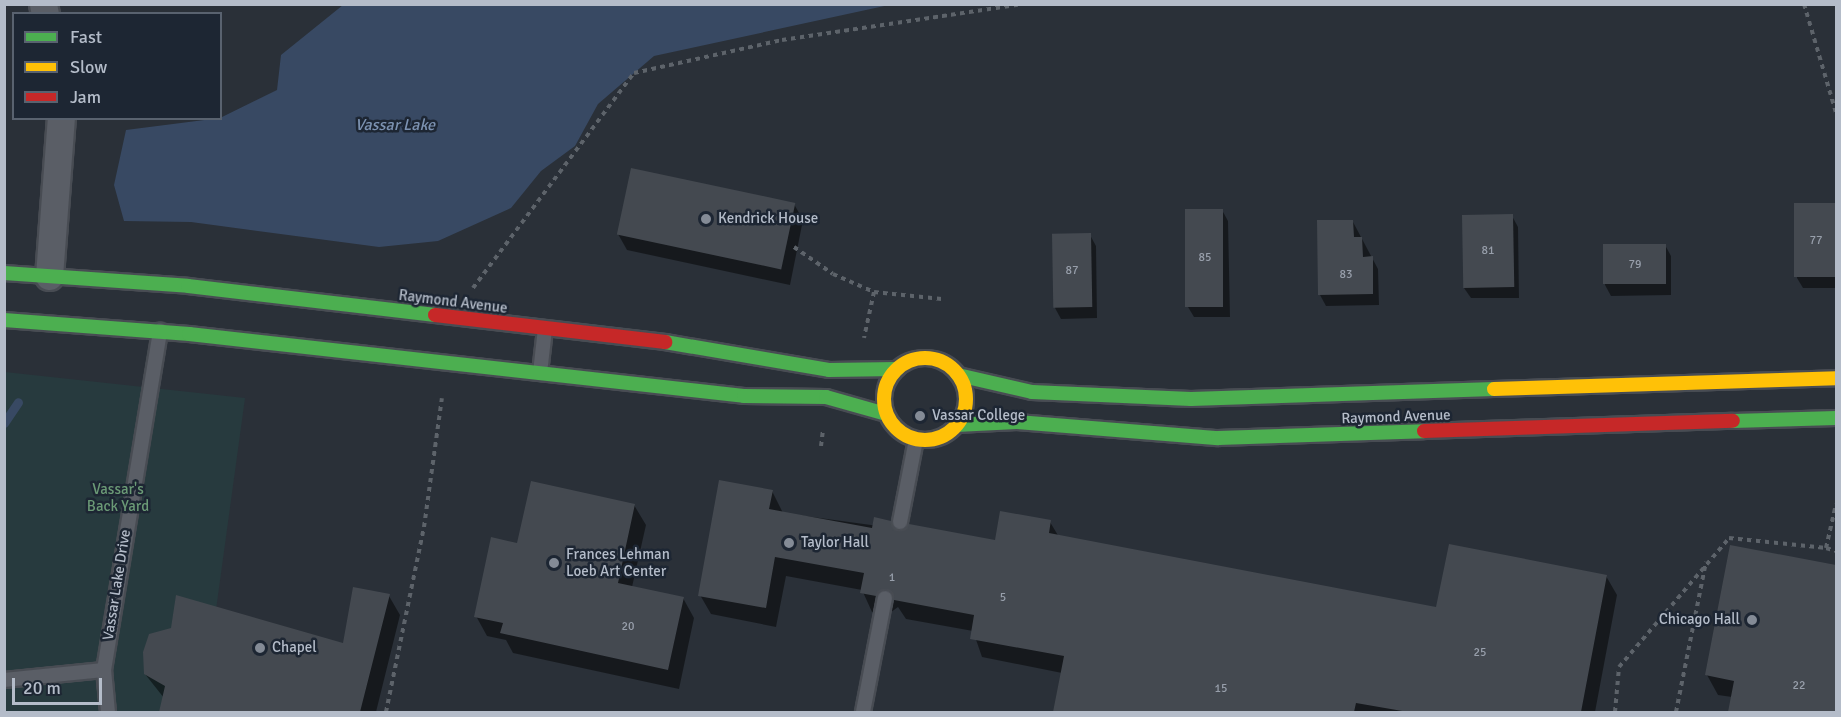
<!DOCTYPE html>
<style>
body{margin:0}
#map{position:relative;width:1841px;height:717px;overflow:hidden;background:#2a3038;font-family:Signika,sans-serif}
div>[style]{position:absolute}
.green>*{inset:0;background:#273a3e}
.water>*{inset:0;background:#384963}
.shadow>*{inset:0;background:#0007}
.stream>*{height:9px;margin:-4.5px;padding:0 4.5px;transform-origin:4.5px;border-radius:4.5px;background:#384963}
.building>*{inset:0;background:#444950;transform-origin:0 0}
.path>*{height:4px;margin-top:-2px;transform-origin:0;background:repeating-linear-gradient(90deg,#5d636a 0 4.5px,transparent 0 9px)}
.roads{filter:drop-shadow(2px 0 #484c53) drop-shadow(-2px 0 #484c53) drop-shadow(0 2px #484c53) drop-shadow(0 -2px #484c53)}
.lane>*{height:14px;margin:-7px;padding:0 7px;transform-origin:7px;border-radius:7px;background:#5a5e66}
.street>*{height:27px;margin:-13.5px;padding:0 13.5px;transform-origin:13.5px;border-radius:13.5px;background:#5a5e66}
.fast>*{height:14px;margin:-7px;padding:0 7px;transform-origin:7px;border-radius:7px;background:#4caf50}
.slow>*{height:14px;margin:-7px;padding:0 7px;transform-origin:7px;border-radius:7px;background:#ffc107}
.slow>.ring{margin:-7px;padding:0;box-sizing:content-box;background:none;border:14px solid #ffc107;border-radius:50%}
.jam>*{height:14px;margin:-7px;padding:0 7px;transform-origin:7px;border-radius:7px;background:#c62828}
.dots>*{width:16px;height:16px;translate:-50% -50%;box-sizing:border-box;border:3px solid #1d2633;border-radius:50%}
span{translate:-50% -50%;white-space:nowrap;text-align:center;line-height:1.15;-webkit-text-stroke:5px #1d2633;paint-order:stroke}
.number-label{font-size:12px;color:#989fab}
.number-label span{-webkit-text-stroke-width:0}
.poi-label{font-size:15px;color:#b4bcc9}
.left{translate:0 -50%;text-align:left}
.right{translate:-100% -50%;text-align:right}
.street-label{font-size:15px;color:#b4bcc9}
.park-label{font-size:15px;color:#6b9a76}
.water-label{font-size:16px;color:#7c92b1;font-style:italic}
.frame{position:absolute;inset:0;border:6px solid #b4bcc9;pointer-events:none}
.legend{position:absolute;left:12px;top:12px;width:210px;height:108px;box-sizing:border-box;background:#1d2633;border:2px solid #59626f;margin:0;padding:8px 10px;list-style:none;font-size:18px;color:#b4bcc9}
.legend li{display:flex;align-items:center;gap:12px;height:30px}
.legend b{width:30px;border:2px solid #59626f}
.scale{position:absolute;left:12px;top:678px;width:90px;height:27px;box-sizing:border-box;border:3px solid #b4bcc9;border-top:0;padding-left:8px;font-size:18px;line-height:21px;white-space:nowrap;color:#b4bcc9;-webkit-text-stroke:4px #1d2633;paint-order:stroke}
</style>
<div id="map">
<div class="green">
<div style="clip-path:polygon(5px 372px,245px 398px,202px 712px,5px 712px)"></div>
</div>
<div class="water">
<div style="clip-path:polygon(343px 5px,343px 4px,889px 5px,654px 56px,598px 104px,575px 146px,541px 171px,511px 208px,438px 241px,379px 247px,191px 222px,124px 221px,114px 185px,126px 130px,220px 118px,277px 90px,281px 55px)"></div>
</div>
<div class="shadow">
<div style="clip-path:polygon(794px 204px,803px 220px,790px 285px,627px 250px,618px 234px)"></div>
<div style="clip-path:polygon(1796px 205px,1836px 205px,1836px 288px,1803px 288px,1797px 278px)"></div>
<div style="clip-path:polygon(1222px 210px,1228px 221px,1230px 317px,1194px 317px,1188px 307px)"></div>
<div style="clip-path:polygon(1512px 216px,1518px 227px,1519px 298px,1471px 298px,1464px 288px)"></div>
<div style="clip-path:polygon(1318px 222px,1353px 222px,1378px 269px,1379px 305px,1326px 306px,1320px 295px)"></div>
<div style="clip-path:polygon(1090px 235px,1096px 246px,1097px 318px,1061px 319px,1055px 308px)"></div>
<div style="clip-path:polygon(1665px 245px,1671px 256px,1671px 295px,1611px 296px,1605px 285px,1604px 246px)"></div>
<div style="clip-path:polygon(772px 491px,783px 513px,996px 542px,1050px 522px,1059px 537px,1438px 609px,1606px 576px,1617px 595px,1595px 712px,1054px 712px,1062px 673px,982px 657px,973px 631px,906px 619px,898px 607px,887px 615px,872px 612px,862px 590px,786px 576px,776px 627px,711px 614px,700px 595px)"></div>
<div style="clip-path:polygon(634px 505px,646px 525px,632px 587px,683px 598px,694px 618px,679px 689px,513px 653px,506px 640px,487px 636px,476px 616px)"></div>
<div style="clip-path:polygon(1731px 546px,1836px 566px,1836px 712px,1729px 712px,1732px 697px,1718px 695px,1707px 675px)"></div>
<div style="clip-path:polygon(389px 596px,400px 615px,376px 712px,160px 712px,164px 698px,145px 674px,344px 645px)"></div>
</div>
<div class="stream">
<div style="left:4px;top:423px;width:25px;rotate:-56deg"></div>
</div>
<div class="building">
<div style="left:631px;top:168px;width:168px;height:68px;rotate:12deg"></div>
<div style="left:1836px;top:203px;width:74px;height:42px;rotate:90deg"></div>
<div style="left:1185px;top:209px;width:38px;height:98px"></div>
<div style="left:1513px;top:214px;width:73px;height:51px;rotate:89deg"></div>
<div style="clip-path:polygon(1317px 220px,1353px 220px,1354px 237px,1362px 237px,1363px 257px,1373px 256px,1373px 294px,1318px 295px)"></div>
<div style="left:1091px;top:233px;width:74px;height:39px;rotate:89deg"></div>
<div style="left:1666px;top:244px;width:40px;height:63px;rotate:90deg"></div>
<div style="clip-path:polygon(719px 480px,773px 490px,769px 509px,872px 528px,874px 517px,891px 521px,899px 531px,909px 524px,995px 540px,1000px 511px,1051px 520px,1049px 533px,1436px 607px,1449px 544px,1607px 575px,1581px 712px,1408px 712px,1356px 703px,1354px 712px,1053px 712px,1064px 656px,970px 639px,974px 615px,894px 600px,886px 589px,876px 596px,860px 593px,864px 573px,775px 557px,766px 608px,698px 596px)"></div>
<div style="clip-path:polygon(531px 481px,635px 504px,618px 583px,684px 597px,668px 670px,500px 633px,503px 623px,474px 617px,491px 537px,517px 543px)"></div>
<div style="clip-path:polygon(1730px 545px,1836px 565px,1836px 712px,1728px 712px,1734px 681px,1705px 675px)"></div>
<div style="clip-path:polygon(353px 587px,390px 594px,360px 712px,159px 712px,165px 686px,144px 674px,143px 652px,149px 634px,171px 628px,176px 595px,343px 643px)"></div>
</div>
<div class="path">
<div style="left:1804px;top:4px;width:114px;rotate:73.6deg"></div>
<div style="left:794px;top:247px;width:47px;rotate:34.7deg"></div>
<div style="left:833px;top:274px;width:45px;rotate:23.7deg"></div>
<div style="left:874px;top:292px;width:47px;rotate:102.3deg"></div>
<div style="left:473px;top:288px;width:269px;rotate:-53.2deg"></div>
<div style="left:634px;top:73px;width:152px;rotate:-12.6deg"></div>
<div style="left:782px;top:40px;width:243px;rotate:-8.5deg"></div>
<div style="left:874px;top:292px;width:68px;rotate:5.9deg"></div>
<div style="left:821px;top:446px;width:17px;rotate:-83deg"></div>
<div style="left:1826px;top:548px;width:10px;rotate:17deg"></div>
<div style="left:386px;top:712px;width:189px;rotate:-78.4deg"></div>
<div style="left:424px;top:527px;width:130px;rotate:-82.1deg"></div>
<div style="left:1615px;top:712px;width:45px;rotate:-84.9deg"></div>
<div style="left:1619px;top:667px;width:170px;rotate:-49.5deg"></div>
<div style="left:1729px;top:538px;width:98px;rotate:5.9deg"></div>
<div style="left:1826px;top:548px;width:45px;rotate:-77.2deg"></div>
<div style="left:1676px;top:712px;width:153px;rotate:-78.7deg"></div>
</div>
<div class="roads">
<div class="lane">
<div style="left:540px;top:373px;width:44px;rotate:-83.5deg"></div>
<div style="left:900px;top:522px;width:84px;rotate:-79deg"></div>
<div style="left:104px;top:670px;width:42px;rotate:84.6deg"></div>
<div style="left:4px;top:680px;width:100px;rotate:-5.7deg"></div>
<div style="left:104px;top:670px;width:344px;rotate:-80.6deg"></div>
<div style="left:863px;top:712px;width:116px;rotate:-79.1deg"></div>
</div>
<div class="street">
<div style="left:43px;top:4px;width:10px;rotate:79deg"></div>
<div style="left:49px;top:276px;width:158px;rotate:-85.7deg"></div>
</div>
<div class="fast">
<div style="left:4px;top:273px;width:184px;rotate:4deg"></div>
<div style="left:188px;top:286px;width:249px;rotate:6.7deg"></div>
<div style="left:4px;top:320px;width:186px;rotate:4.3deg"></div>
<div style="left:189px;top:334px;width:558px;rotate:6.37deg"></div>
<div style="left:744px;top:396px;width:82px;rotate:0.7deg"></div>
<div style="left:826px;top:397px;width:62px;rotate:15.8deg"></div>
<div style="left:665px;top:342px;width:166px;rotate:9.7deg"></div>
<div style="left:829px;top:370px;width:68px;rotate:-0.8deg"></div>
<div style="left:958px;top:375px;width:76px;rotate:12.9deg"></div>
<div style="left:1032px;top:392px;width:159px;rotate:2.5deg"></div>
<div style="left:1191px;top:399px;width:303px;rotate:-1.9deg"></div>
<div style="left:1733px;top:421px;width:103px;rotate:-1.7deg"></div>
<div style="left:956px;top:425px;width:61px;rotate:-2.8deg"></div>
<div style="left:1017px;top:422px;width:202px;rotate:4.6deg"></div>
<div style="left:1218px;top:438px;width:206px;rotate:-1.9deg"></div>
</div>
<div class="slow">
<div class="ring" style="left:884px;top:358px;width:68px;height:68px"></div>
<div style="left:1494px;top:389px;width:342px;rotate:-1.8deg"></div>
</div>
<div class="jam">
<div style="left:435px;top:315px;width:232px;rotate:6.7deg"></div>
<div style="left:1424px;top:431px;width:309px;rotate:-1.9deg"></div>
</div>
</div>
<div class="dots">
<div style="left:706px;top:219px;background:#848b96"></div>
<div style="left:920px;top:416px;background:#848b96"></div>
<div style="left:789px;top:543px;background:#848b96"></div>
<div style="left:554px;top:563px;background:#848b96"></div>
<div style="left:1752px;top:620px;background:#848b96"></div>
<div style="left:260px;top:648px;background:#848b96"></div>
</div>
<div class="number-label">
<span style="left:1816px;top:241px">77</span>
<span style="left:1488px;top:251px">81</span>
<span style="left:1205px;top:258px">85</span>
<span style="left:1635px;top:265px">79</span>
<span style="left:1072px;top:271px">87</span>
<span style="left:1346px;top:275px">83</span>
<span style="left:892px;top:578px">1</span>
<span style="left:1003px;top:598px">5</span>
<span style="left:628px;top:627px">20</span>
<span style="left:1480px;top:653px">25</span>
<span style="left:1799px;top:686px">22</span>
<span style="left:1221px;top:689px">15</span>
</div>
<div class="poi-label">
<span class="left" style="left:718px;top:219px">Kendrick House</span>
<span class="left" style="left:932px;top:416px">Vassar College</span>
<span class="left" style="left:801px;top:543px">Taylor Hall</span>
<span class="left" style="left:566px;top:563px">Frances Lehman<br>Loeb Art Center</span>
<span class="right" style="left:1740px;top:620px">Chicago Hall</span>
<span class="left" style="left:272px;top:648px">Chapel</span>
</div>
<div class="street-label">
<span style="left:453px;top:302px;rotate:7deg">Raymond Avenue</span>
<span style="left:1396px;top:417px;rotate:-2deg">Raymond Avenue</span>
<span style="left:117px;top:585px;rotate:-81deg">Vassar Lake Drive</span>
</div>
<div class="park-label">
<span style="left:118px;top:498px">Vassar's<br>Back Yard</span>
</div>
<div class="water-label">
<span style="left:395px;top:125px">Vassar Lake</span>
</div>
<div class="frame"></div>
<ul class="legend">
<li><b style="height:8px;background:#4caf50"></b>Fast</li>
<li><b style="height:8px;background:#ffc107"></b>Slow</li>
<li><b style="height:8px;background:#c62828"></b>Jam</li>
</ul>
<div class="scale">20 m</div>
</div>
